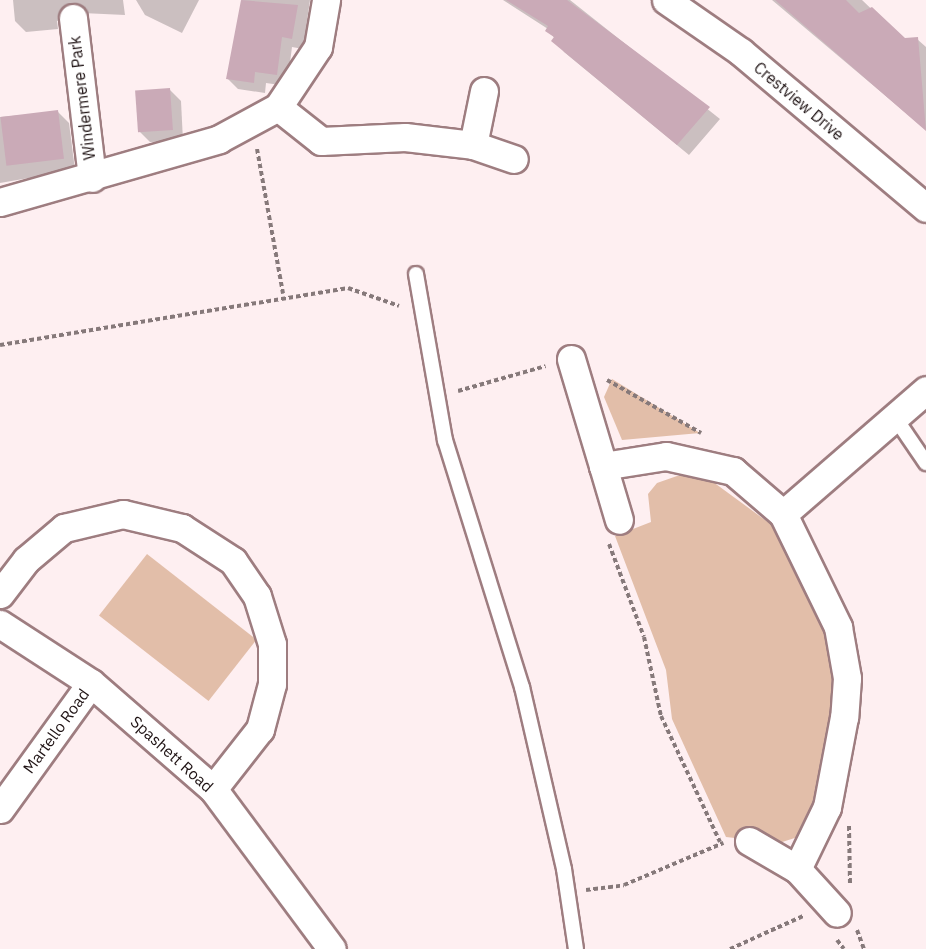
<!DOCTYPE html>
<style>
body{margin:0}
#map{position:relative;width:926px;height:949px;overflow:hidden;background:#feeff1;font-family:"IBM Plex Sans",sans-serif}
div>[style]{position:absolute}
.green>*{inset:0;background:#e2bea9;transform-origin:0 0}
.shadow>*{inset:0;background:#0003}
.building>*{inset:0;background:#caaab7;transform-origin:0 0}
.path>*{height:4px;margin-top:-2px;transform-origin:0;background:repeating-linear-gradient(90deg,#86797a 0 4.5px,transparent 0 7.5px)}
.roads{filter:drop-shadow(2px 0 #9e7d80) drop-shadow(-2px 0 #9e7d80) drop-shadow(0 2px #9e7d80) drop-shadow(0 -2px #9e7d80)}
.lane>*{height:14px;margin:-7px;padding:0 7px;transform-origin:7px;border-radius:7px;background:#fff}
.street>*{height:27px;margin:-13.5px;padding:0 13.5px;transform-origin:13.5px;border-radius:13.5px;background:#fff}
span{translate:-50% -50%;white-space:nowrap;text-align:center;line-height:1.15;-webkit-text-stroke:5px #fff;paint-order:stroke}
.street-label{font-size:16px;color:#1e1213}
</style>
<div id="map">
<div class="green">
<div style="clip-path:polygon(612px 379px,700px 433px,622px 440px,604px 397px)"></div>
<div style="clip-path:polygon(677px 476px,705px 476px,776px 528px,825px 614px,840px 678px,827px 776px,801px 836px,779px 843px,726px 837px,672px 719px,666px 670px,615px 536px,651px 522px,648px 494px,657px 483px)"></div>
<div style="left:147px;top:554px;width:139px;height:78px;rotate:38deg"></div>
</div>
<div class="shadow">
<div style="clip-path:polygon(13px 0,123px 0,125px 15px,82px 13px,57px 21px,58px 29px,26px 32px,15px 21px)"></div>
<div style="clip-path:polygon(136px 0,199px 0,182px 33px,145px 15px)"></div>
<div style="clip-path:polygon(242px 0,310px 0,303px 49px,292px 47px,287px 86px,266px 83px,265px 93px,238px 89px,227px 78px)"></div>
<div style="clip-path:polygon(503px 0,570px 0,720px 119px,689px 155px,564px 52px,548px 29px)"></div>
<div style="clip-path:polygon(772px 0,862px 0,904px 40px,917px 39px,926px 47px,926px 130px)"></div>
<div style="clip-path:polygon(170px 90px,181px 101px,183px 141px,150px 142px,139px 131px)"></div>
<div style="clip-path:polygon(58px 112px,69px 123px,75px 170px,0 183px,0 117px)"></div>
</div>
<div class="building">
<div style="clip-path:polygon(241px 0,298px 5px,292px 39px,282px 37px,277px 75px,255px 72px,254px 83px,226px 79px)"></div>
<div style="clip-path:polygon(506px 0,567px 0,710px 107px,677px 145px,551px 41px,554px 37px,545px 31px,548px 26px)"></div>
<div style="clip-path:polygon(775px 0,846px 0,859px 13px,872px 7px,905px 38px,918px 37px,926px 131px)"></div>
<div style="left:170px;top:88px;width:42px;height:35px;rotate:86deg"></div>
<div style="left:58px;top:110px;width:49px;height:58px;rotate:83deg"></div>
</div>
<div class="path">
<div style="left:257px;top:149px;width:147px;rotate:79.8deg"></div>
<div style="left:0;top:345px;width:353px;rotate:-9.3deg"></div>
<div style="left:348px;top:288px;width:54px;rotate:19.4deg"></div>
<div style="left:607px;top:380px;width:108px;rotate:29.4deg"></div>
<div style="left:458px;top:391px;width:91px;rotate:-15.9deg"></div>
<div style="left:609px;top:544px;width:99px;rotate:69.4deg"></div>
<div style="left:644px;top:637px;width:81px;rotate:77.9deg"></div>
<div style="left:661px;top:716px;width:139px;rotate:64.9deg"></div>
<div style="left:849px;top:826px;width:59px;rotate:89deg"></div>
<div style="left:586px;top:890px;width:38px;rotate:-7deg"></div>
<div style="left:624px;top:885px;width:108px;rotate:-23deg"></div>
<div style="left:857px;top:930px;width:20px;rotate:70deg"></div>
<div style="left:837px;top:940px;width:11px;rotate:52deg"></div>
<div style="left:730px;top:949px;width:80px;rotate:-24.3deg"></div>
</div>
<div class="roads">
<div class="lane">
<div style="left:416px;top:274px;width:169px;rotate:80.1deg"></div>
<div style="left:445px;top:440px;width:259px;rotate:72.7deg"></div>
<div style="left:522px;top:687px;width:187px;rotate:77deg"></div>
<div style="left:564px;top:869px;width:81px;rotate:81.5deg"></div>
<div style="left:894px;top:416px;width:57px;rotate:55.8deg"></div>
</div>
<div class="street">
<div style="left:666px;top:0;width:91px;rotate:34.7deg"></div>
<div style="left:741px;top:52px;width:242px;rotate:40.1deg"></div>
<div style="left:73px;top:18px;width:161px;rotate:83.2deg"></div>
<div style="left:278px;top:107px;width:55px;rotate:38.3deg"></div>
<div style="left:321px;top:141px;width:84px;rotate:-2.7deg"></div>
<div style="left:405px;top:137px;width:68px;rotate:6.7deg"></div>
<div style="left:473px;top:145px;width:43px;rotate:18.9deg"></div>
<div style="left:473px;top:145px;width:55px;rotate:-78.5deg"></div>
<div style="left:0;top:202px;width:228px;rotate:-16deg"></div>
<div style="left:219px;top:139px;width:67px;rotate:-28.5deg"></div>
<div style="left:278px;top:107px;width:72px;rotate:-56.3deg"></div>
<div style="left:318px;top:47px;width:48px;rotate:-80.3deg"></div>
<div style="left:571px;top:359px;width:112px;rotate:73.3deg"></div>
<div style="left:603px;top:466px;width:64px;rotate:-9deg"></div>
<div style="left:666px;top:456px;width:69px;rotate:12.6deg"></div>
<div style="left:733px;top:471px;width:66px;rotate:40.7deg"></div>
<div style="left:783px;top:514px;width:126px;rotate:64deg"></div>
<div style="left:838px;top:627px;width:52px;rotate:80deg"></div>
<div style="left:847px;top:678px;width:39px;rotate:94deg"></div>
<div style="left:844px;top:717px;width:92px;rotate:100.7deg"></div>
<div style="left:827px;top:807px;width:69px;rotate:115.8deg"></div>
<div style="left:797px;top:869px;width:59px;rotate:47.7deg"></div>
<div style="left:603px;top:466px;width:56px;rotate:73.5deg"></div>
<div style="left:783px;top:514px;width:189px;rotate:-40.9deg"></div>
<div style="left:0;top:594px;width:43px;rotate:-52.6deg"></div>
<div style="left:26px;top:560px;width:50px;rotate:-40.1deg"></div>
<div style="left:64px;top:528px;width:61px;rotate:-13.3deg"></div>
<div style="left:123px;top:514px;width:61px;rotate:13.3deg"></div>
<div style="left:182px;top:528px;width:61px;rotate:32.9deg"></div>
<div style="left:233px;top:561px;width:42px;rotate:55.6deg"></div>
<div style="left:257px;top:596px;width:50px;rotate:72.6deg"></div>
<div style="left:272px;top:644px;width:40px;rotate:90deg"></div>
<div style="left:272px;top:684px;width:47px;rotate:104.9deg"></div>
<div style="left:260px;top:729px;width:76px;rotate:128.1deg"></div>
<div style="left:0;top:624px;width:108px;rotate:33deg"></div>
<div style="left:91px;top:683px;width:162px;rotate:41deg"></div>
<div style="left:213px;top:789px;width:199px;rotate:53.4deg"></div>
<div style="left:0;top:809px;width:155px;rotate:-54.2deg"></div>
<div style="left:749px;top:841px;width:56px;rotate:30.3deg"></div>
</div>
</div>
<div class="street-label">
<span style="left:82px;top:98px;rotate:-97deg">Windermere Park</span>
<span style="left:799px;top:101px;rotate:40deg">Crestview Drive</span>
<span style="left:56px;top:731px;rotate:-54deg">Martello Road</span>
<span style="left:172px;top:754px;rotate:42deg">Spashett Road</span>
</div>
</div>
